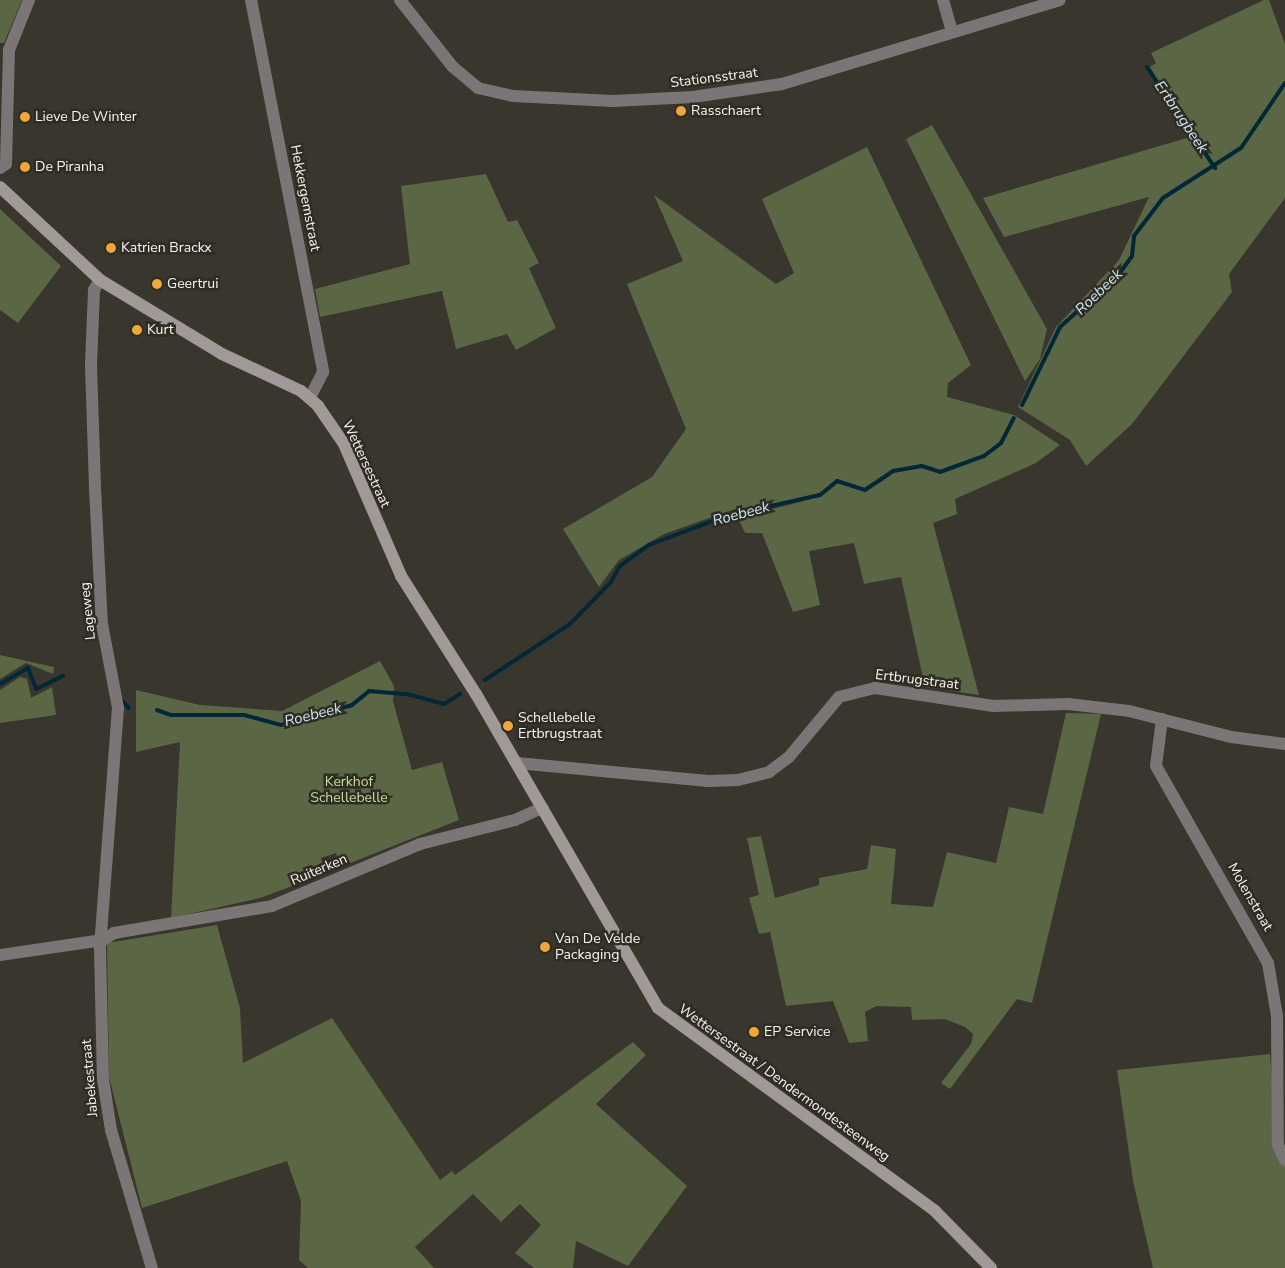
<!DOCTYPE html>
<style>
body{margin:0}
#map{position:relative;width:1285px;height:1268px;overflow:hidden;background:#39362d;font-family:"Nunito Sans",sans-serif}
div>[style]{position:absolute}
.green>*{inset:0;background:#5a6644}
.stream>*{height:4px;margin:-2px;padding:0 2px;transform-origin:2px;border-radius:2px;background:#012836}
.minor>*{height:12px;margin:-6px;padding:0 6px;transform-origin:6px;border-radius:6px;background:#7b7575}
.tertiary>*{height:12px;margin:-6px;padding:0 6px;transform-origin:6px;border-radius:6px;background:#7b7575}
.secondary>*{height:12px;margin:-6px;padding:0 6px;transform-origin:6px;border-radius:6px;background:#a19898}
.dots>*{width:14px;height:14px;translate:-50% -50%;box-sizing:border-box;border:2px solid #2f2c23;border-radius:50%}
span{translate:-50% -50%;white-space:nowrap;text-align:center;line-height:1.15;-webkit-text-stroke:5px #2f2c23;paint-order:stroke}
.street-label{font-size:14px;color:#f7f5ef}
.poi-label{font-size:14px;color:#f7f5ef}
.left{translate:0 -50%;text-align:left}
.park-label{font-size:14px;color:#c5dd9b}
.water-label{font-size:15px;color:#cae8f6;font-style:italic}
</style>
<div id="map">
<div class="green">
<div style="clip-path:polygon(0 0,22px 0,4px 43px,0 43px)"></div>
<div style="clip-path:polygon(1264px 0,1269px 0,1285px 44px,1285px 198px,1229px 274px,1232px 292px,1132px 424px,1086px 466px,1070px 440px,1018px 407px,1056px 327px,1119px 260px,1149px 197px,1004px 237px,983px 198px,1190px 137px,1150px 67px,1156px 63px,1151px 53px)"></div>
<div style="clip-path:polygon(932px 125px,1047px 329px,1040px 359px,1025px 381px,906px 139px)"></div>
<div style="clip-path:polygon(867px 147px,971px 365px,948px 383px,947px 397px,1014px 415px,1060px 445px,1036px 463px,955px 499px,957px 514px,933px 523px,979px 695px,925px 687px,901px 577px,864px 584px,854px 543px,809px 551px,820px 605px,793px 612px,762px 533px,745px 533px,738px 518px,815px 498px,735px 509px,664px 534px,619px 560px,599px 587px,563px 529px,652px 477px,686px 429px,627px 284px,683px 261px,654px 195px,776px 284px,794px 273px,762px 199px)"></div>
<div style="clip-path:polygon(486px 174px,508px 222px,517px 220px,539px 263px,529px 268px,556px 328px,516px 350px,507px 334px,456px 349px,442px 291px,320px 317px,315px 289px,410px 264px,401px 186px)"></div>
<div style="clip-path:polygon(0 209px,61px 266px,18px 323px,0 310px)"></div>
<div style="clip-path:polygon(0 655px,54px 667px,53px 674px,26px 663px,0 679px)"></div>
<div style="clip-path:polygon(380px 661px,394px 686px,393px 701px,412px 770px,442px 762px,459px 820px,340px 867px,336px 853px,321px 858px,325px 874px,260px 898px,171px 918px,180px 742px,136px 752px,136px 690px,200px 705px,282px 711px)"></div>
<div style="clip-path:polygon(20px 677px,27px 679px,31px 698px,52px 687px,56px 715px,0 723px,0 690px)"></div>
<div style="clip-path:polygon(1066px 713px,1101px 714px,1032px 1003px,1017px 999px,950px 1089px,941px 1083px,971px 1044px,973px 1034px,965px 1027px,945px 1019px,912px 1020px,911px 1007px,876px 1006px,865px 1012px,868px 1041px,849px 1043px,833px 1001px,786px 1006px,770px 932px,759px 934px,749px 898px,759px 895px,747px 838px,761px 836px,775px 898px,819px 885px,819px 878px,867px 869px,871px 845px,896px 849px,891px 904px,933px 907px,947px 852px,996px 863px,1009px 807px,1043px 814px)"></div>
<div style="clip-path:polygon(217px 925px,240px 1008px,243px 1063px,332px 1018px,440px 1180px,452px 1171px,455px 1175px,633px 1042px,646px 1055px,596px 1104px,687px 1186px,628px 1266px,576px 1241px,573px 1268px,534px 1268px,515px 1253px,541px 1225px,520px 1204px,501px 1222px,473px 1194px,415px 1247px,434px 1268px,308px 1268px,299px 1260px,301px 1201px,287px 1161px,142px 1208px,109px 1077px,107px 943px)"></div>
<div style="clip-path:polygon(1270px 1054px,1279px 1161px,1285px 1161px,1285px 1268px,1153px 1268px,1133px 1181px,1117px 1070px)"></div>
</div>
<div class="stream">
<div style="left:1147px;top:67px;width:122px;rotate:56deg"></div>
<div style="left:1022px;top:405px;width:87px;rotate:-64deg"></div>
<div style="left:1060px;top:327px;width:79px;rotate:-41.9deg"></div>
<div style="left:1119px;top:274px;width:22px;rotate:-54deg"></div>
<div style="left:1132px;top:256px;width:20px;rotate:-84deg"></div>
<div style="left:1134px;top:236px;width:48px;rotate:-52.7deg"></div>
<div style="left:1163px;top:198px;width:93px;rotate:-32.7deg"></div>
<div style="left:1241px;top:148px;width:78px;rotate:-55.9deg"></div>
<div style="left:485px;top:680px;width:102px;rotate:-33.4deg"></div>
<div style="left:570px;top:624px;width:59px;rotate:-45.7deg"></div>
<div style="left:611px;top:582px;width:18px;rotate:-61deg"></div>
<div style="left:620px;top:566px;width:36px;rotate:-36deg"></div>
<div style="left:649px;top:545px;width:82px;rotate:-20.6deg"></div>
<div style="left:726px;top:516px;width:96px;rotate:-12.6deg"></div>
<div style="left:820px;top:495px;width:22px;rotate:-39deg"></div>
<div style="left:837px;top:481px;width:29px;rotate:18deg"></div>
<div style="left:865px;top:490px;width:34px;rotate:-34deg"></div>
<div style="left:893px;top:471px;width:29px;rotate:-10deg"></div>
<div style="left:922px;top:466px;width:19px;rotate:18deg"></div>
<div style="left:940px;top:472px;width:47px;rotate:-20deg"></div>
<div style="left:984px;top:456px;width:21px;rotate:-37deg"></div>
<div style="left:1001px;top:443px;width:28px;rotate:-63deg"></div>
<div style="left:0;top:684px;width:32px;rotate:-30deg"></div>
<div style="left:28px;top:668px;width:22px;rotate:69deg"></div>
<div style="left:36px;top:689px;width:30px;rotate:-26deg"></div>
<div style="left:121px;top:700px;width:11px;rotate:45deg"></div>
<div style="left:157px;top:710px;width:15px;rotate:20deg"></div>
<div style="left:171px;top:715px;width:73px"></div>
<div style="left:244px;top:715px;width:38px;rotate:15deg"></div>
<div style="left:281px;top:725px;width:74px;rotate:-15.7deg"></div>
<div style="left:352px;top:705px;width:22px;rotate:-39deg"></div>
<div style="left:369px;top:691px;width:38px;rotate:5deg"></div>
<div style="left:407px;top:694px;width:38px;rotate:15deg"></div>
<div style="left:444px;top:704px;width:19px;rotate:-32deg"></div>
</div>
<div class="minor">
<div style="left:251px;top:0;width:379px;rotate:79deg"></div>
<div style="left:323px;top:372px;width:28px;rotate:117deg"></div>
<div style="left:943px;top:0;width:33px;rotate:74deg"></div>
<div style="left:0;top:168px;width:7px;rotate:-34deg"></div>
<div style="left:6px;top:164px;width:114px;rotate:-88.5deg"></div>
<div style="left:9px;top:50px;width:54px;rotate:-68.2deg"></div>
<div style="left:100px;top:280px;width:12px;rotate:121deg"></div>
<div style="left:94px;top:290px;width:76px;rotate:92.3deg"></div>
<div style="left:91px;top:366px;width:122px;rotate:88.1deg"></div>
<div style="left:95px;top:488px;width:136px;rotate:87.1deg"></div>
<div style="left:102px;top:624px;width:86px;rotate:79.2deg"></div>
<div style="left:118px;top:708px;width:242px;rotate:94.3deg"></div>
<div style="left:100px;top:949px;width:130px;rotate:88.7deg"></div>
<div style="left:103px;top:1079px;width:52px;rotate:81.1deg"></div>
<div style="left:111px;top:1130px;width:144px;rotate:73.5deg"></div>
<div style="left:1162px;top:719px;width:47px;rotate:97.3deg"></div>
<div style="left:1156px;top:766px;width:227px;rotate:60.4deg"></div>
<div style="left:1268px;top:963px;width:54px;rotate:80.4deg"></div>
<div style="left:1277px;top:1016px;width:129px;rotate:89.6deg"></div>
<div style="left:1278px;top:1145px;width:17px;rotate:65deg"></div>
<div style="left:517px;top:763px;width:192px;rotate:5.4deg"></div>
<div style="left:708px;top:781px;width:30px;rotate:-2deg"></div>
<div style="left:738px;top:780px;width:32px;rotate:-14deg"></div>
<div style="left:769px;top:772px;width:25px;rotate:-37deg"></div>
<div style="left:789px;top:757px;width:78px;rotate:-50.2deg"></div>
<div style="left:839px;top:697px;width:37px;rotate:-14deg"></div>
<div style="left:875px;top:688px;width:120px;rotate:8.6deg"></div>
<div style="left:994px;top:706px;width:74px;rotate:-1.5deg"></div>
<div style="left:1068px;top:704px;width:61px;rotate:6.5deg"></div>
<div style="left:1129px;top:711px;width:105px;rotate:14.3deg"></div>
<div style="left:1231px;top:737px;width:54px;rotate:7.4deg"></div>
<div style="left:0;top:955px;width:104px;rotate:-8.3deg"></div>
<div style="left:103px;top:940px;width:13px;rotate:-32deg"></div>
<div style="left:114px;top:933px;width:160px;rotate:-9.7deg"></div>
<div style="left:272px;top:906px;width:160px;rotate:-22.7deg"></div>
<div style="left:420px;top:844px;width:98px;rotate:-14.2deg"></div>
<div style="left:515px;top:820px;width:30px;rotate:-24deg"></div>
</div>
<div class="tertiary">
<div style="left:400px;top:0;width:85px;rotate:51.7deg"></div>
<div style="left:453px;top:67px;width:33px;rotate:40deg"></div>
<div style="left:478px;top:88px;width:36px;rotate:13deg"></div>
<div style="left:513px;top:96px;width:100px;rotate:2.9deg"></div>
<div style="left:613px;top:101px;width:80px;rotate:-2.9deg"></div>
<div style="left:693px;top:97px;width:90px;rotate:-8.3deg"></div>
<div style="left:782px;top:84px;width:290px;rotate:-16.8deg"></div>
</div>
<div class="secondary">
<div style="left:0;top:187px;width:137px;rotate:42.9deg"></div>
<div style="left:100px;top:280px;width:143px;rotate:31.2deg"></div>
<div style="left:222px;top:354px;width:87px;rotate:25.1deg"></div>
<div style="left:301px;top:391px;width:23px;rotate:41deg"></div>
<div style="left:318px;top:406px;width:46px;rotate:55.6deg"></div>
<div style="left:344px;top:444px;width:144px;rotate:66.6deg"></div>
<div style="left:401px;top:576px;width:140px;rotate:57.6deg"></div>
<div style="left:476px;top:694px;width:363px;rotate:59.9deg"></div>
<div style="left:658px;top:1008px;width:343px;rotate:36.2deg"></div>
<div style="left:935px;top:1211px;width:80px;rotate:45.5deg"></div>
</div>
<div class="dots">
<div style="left:681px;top:111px;background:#efa73d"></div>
<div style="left:25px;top:117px;background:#efa73d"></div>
<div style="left:25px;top:167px;background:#efa73d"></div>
<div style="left:111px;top:248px;background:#efa73d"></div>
<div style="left:157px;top:284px;background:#efa73d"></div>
<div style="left:137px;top:330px;background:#efa73d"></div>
<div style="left:508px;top:726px;background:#efa73d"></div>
<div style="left:545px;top:947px;background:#efa73d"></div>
<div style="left:754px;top:1032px;background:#efa73d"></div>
</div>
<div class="street-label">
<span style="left:714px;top:78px;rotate:-7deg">Stationsstraat</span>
<span style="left:305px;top:198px;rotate:79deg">Hekkergemstraat</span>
<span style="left:366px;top:464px;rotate:65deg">Wettersestraat</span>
<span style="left:88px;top:611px;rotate:-96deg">Lageweg</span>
<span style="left:917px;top:680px;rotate:7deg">Ertbrugstraat</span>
<span style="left:319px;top:870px;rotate:-23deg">Ruiterken</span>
<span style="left:1250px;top:897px;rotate:60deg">Molenstraat</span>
<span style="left:90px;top:1078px;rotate:-95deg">Jabekestraat</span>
<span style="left:784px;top:1083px;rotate:36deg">Wettersestraat / Dendermondesteenweg</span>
</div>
<div class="poi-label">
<span class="left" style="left:691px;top:111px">Rasschaert</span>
<span class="left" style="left:35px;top:117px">Lieve De Winter</span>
<span class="left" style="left:35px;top:167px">De Piranha</span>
<span class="left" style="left:121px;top:248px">Katrien Brackx</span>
<span class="left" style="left:167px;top:284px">Geertrui</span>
<span class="left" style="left:147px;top:330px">Kurt</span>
<span class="left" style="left:518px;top:726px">Schellebelle<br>Ertbrugstraat</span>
<span class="left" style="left:555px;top:947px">Van De Velde<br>Packaging</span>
<span class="left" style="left:764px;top:1032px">EP Service</span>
</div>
<div class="park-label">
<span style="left:349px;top:790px">Kerkhof<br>Schellebelle</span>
</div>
<div class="water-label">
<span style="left:1181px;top:117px;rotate:56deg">Ertbrugbeek</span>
<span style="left:1099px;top:292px;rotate:-44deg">Roebeek</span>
<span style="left:741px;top:514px;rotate:-15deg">Roebeek</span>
<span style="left:313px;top:715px;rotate:-14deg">Roebeek</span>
</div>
</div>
